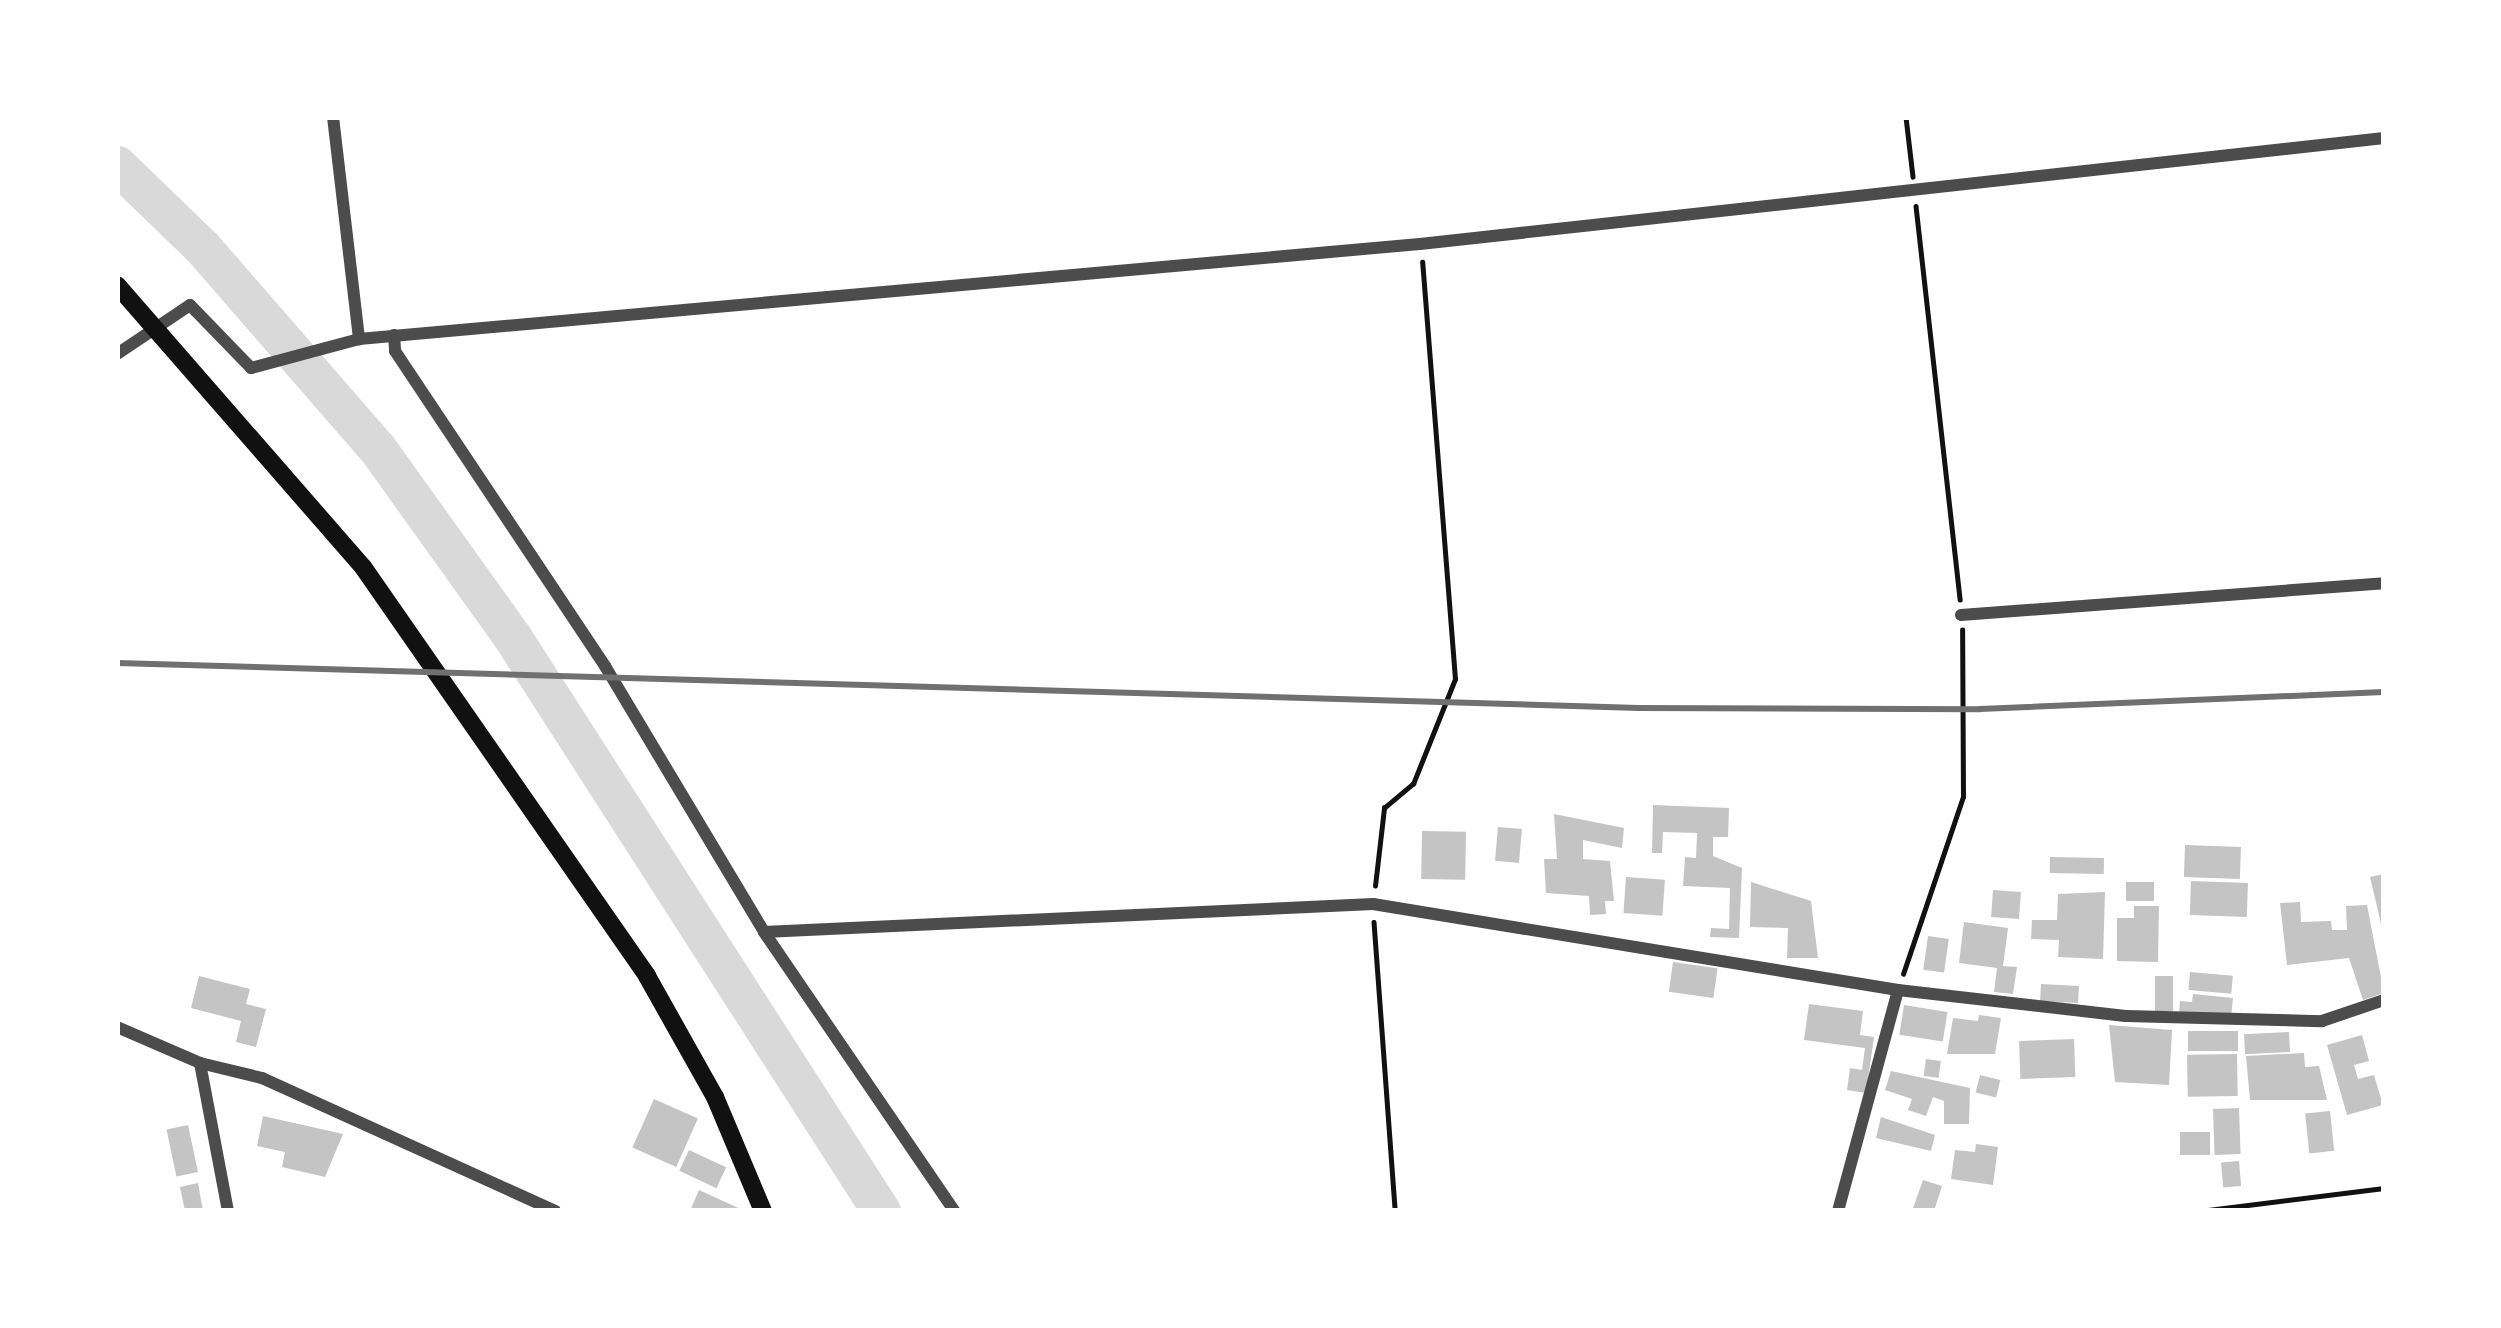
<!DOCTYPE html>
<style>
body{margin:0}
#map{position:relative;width:2501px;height:1328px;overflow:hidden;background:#fff;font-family:"Work Sans",sans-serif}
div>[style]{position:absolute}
.river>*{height:39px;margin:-19.5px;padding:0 19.5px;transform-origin:19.5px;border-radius:19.5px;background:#d9d9d9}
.building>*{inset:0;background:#c4c4c4;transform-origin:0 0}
.path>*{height:4.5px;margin:-2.25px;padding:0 2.25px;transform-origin:2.25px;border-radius:2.25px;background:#111}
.minor>*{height:12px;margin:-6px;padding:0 6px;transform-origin:6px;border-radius:6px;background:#4c4c4c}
.primary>*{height:18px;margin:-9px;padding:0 9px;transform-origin:9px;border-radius:9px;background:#111}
.rail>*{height:6px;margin:-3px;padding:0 3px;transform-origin:3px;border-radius:3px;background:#707070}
span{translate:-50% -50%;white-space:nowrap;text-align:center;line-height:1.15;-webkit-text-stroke:10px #fff;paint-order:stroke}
.frame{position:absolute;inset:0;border:120px solid #fff;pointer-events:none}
</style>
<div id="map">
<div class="river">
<div style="left:117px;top:165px;width:118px;rotate:44deg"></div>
<div style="left:202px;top:247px;width:267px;rotate:49deg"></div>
<div style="left:377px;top:448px;width:234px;rotate:54.4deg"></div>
<div style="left:513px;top:638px;width:681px;rotate:57.29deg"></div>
</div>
<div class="building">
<div style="clip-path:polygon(1653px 805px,1729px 808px,1728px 837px,1713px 837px,1713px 856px,1742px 868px,1739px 938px,1710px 937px,1711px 928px,1729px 929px,1730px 888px,1683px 886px,1685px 857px,1696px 858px,1697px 833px,1663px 832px,1662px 853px,1652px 853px)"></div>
<div style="clip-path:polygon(1554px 814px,1624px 828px,1622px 848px,1583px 840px,1583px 859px,1610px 861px,1614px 901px,1605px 901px,1606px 914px,1590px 915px,1589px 896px,1546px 893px,1544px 859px,1557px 859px)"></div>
<div style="left:1498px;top:827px;width:24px;height:34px;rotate:5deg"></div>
<div style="left:1422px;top:831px;width:44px;height:48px;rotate:1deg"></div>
<div style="left:2185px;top:845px;width:56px;height:32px;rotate:2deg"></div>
<div style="left:2050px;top:857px;width:54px;height:16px;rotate:1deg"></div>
<div style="clip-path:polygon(2384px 874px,2384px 928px,2382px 928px,2370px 877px)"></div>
<div style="left:1626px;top:877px;width:39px;height:36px;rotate:4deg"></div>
<div style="left:2191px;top:881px;width:57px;height:34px;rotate:2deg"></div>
<div style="clip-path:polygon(1751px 882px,1811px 901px,1818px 958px,1787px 958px,1788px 928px,1750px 927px)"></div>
<div style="left:2126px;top:882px;width:28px;height:19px"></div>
<div style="left:1993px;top:890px;width:28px;height:27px;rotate:4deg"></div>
<div style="clip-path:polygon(2105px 892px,2103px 959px,2058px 957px,2059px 940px,2031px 939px,2032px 920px,2057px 920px,2058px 894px)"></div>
<div style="clip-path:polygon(2300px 902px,2301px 922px,2331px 921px,2332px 930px,2347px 930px,2346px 906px,2367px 905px,2384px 993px,2363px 1000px,2349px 958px,2287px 965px,2280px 903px)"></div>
<div style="clip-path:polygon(2134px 906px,2159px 906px,2158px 962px,2117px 961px,2117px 918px,2134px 918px)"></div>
<div style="clip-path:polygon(1964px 922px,2008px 928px,2003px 966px,2017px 967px,2013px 994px,1994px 992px,1997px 968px,1959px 963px)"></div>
<div style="left:1928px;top:936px;width:21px;height:34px;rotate:8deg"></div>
<div style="left:1673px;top:962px;width:45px;height:30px;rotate:8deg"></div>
<div style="left:2190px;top:972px;width:43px;height:18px;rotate:5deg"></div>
<div style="clip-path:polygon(199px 976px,250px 989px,246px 1004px,266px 1009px,256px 1047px,236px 1042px,241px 1021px,191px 1008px)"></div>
<div style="left:2155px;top:976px;width:18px;height:35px"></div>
<div style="left:2041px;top:984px;width:38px;height:17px;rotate:3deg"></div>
<div style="clip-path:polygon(2193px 994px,2233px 998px,2231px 1018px,2179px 1014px,2180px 1001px,2192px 1002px)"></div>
<div style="clip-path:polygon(1809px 1004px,1863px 1011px,1860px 1035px,1874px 1037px,1866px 1093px,1847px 1090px,1850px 1068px,1862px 1070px,1865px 1048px,1804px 1040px)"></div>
<div style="left:1904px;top:1005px;width:44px;height:30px;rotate:9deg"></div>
<div style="clip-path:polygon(1979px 1015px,2001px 1018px,1995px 1054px,1947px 1054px,1953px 1018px,1978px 1021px)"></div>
<div style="clip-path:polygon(2109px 1025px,2172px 1030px,2169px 1085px,2115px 1082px)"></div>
<div style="left:2188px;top:1031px;width:50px;height:20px"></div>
<div style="left:2289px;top:1032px;width:20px;height:45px;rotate:87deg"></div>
<div style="clip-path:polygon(2362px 1035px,2369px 1061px,2354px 1065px,2358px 1079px,2374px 1075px,2383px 1105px,2347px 1115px,2327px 1045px)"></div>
<div style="left:2074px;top:1039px;width:38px;height:55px;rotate:88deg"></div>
<div style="clip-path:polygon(2304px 1053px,2305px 1067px,2319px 1066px,2327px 1100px,2250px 1100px,2246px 1056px)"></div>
<div style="left:2237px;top:1054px;width:42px;height:50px;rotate:89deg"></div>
<div style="left:1926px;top:1059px;width:15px;height:17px;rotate:8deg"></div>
<div style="clip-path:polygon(1891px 1071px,1970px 1088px,1969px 1124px,1944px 1124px,1944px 1101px,1933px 1097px,1926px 1116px,1908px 1110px,1912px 1099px,1885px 1090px)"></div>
<div style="left:1980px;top:1075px;width:21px;height:18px;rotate:14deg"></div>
<div style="left:654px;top:1099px;width:48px;height:53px;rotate:24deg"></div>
<div style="left:2239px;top:1108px;width:46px;height:26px;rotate:88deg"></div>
<div style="left:2330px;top:1111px;width:40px;height:25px;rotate:84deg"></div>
<div style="clip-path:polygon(263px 1116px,343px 1134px,325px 1177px,282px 1167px,285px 1152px,257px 1146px)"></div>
<div style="clip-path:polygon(1881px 1117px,1935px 1135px,1931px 1151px,1876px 1138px)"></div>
<div style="left:188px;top:1125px;width:48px;height:22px;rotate:78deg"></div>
<div style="left:2210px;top:1132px;width:23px;height:30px;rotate:90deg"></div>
<div style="clip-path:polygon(1976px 1144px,1998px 1147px,1993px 1185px,1951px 1179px,1955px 1150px,1975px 1152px)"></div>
<div style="left:689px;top:1150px;width:41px;height:23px;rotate:25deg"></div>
<div style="left:2239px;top:1161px;width:25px;height:18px;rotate:85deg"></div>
<div style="clip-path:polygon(1923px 1180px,1942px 1186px,1934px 1211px,1912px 1211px)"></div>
<div style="clip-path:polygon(198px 1183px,203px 1211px,185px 1211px,180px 1187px)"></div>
<div style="clip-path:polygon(699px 1190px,745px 1211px,690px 1211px)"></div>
</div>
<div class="path">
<div style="left:1906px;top:117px;width:60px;rotate:83.3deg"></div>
<div style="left:1916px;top:206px;width:396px;rotate:83.6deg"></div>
<div style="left:1375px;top:886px;width:79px;rotate:-83.4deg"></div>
<div style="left:1384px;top:808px;width:38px;rotate:-40deg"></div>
<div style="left:1413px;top:784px;width:113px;rotate:-68.2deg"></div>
<div style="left:1455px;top:679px;width:418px;rotate:-94.5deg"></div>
<div style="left:1374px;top:922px;width:290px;rotate:85.8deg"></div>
<div style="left:1903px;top:974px;width:187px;rotate:-71.3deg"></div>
<div style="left:1963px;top:797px;width:167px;rotate:-90.3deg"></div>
<div style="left:2200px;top:1211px;width:185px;rotate:-7.1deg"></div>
</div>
<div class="minor">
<div style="left:333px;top:117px;width:224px;rotate:83.3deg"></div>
<div style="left:394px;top:335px;width:16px;rotate:86deg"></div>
<div style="left:395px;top:351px;width:379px;rotate:56.3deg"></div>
<div style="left:605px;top:666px;width:310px;rotate:59.1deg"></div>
<div style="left:764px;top:932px;width:338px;rotate:55.7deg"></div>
<div style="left:117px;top:354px;width:88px;rotate:-33.9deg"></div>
<div style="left:190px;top:305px;width:88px;rotate:45.9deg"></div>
<div style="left:251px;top:368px;width:112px;rotate:-15deg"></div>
<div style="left:359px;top:339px;width:1065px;rotate:-5.12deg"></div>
<div style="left:1420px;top:244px;width:970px;rotate:-6.27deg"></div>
<div style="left:1961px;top:615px;width:424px;rotate:-4.3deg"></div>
<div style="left:764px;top:932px;width:610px;rotate:-2.63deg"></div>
<div style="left:1373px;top:904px;width:532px;rotate:9.3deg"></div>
<div style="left:1898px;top:990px;width:229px;rotate:6.5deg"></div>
<div style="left:2126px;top:1016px;width:196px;rotate:1.5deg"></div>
<div style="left:2322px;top:1021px;width:65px;rotate:-18.7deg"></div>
<div style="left:117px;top:1027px;width:90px;rotate:23.4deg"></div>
<div style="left:200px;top:1063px;width:151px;rotate:79.3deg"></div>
<div style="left:200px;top:1063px;width:64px;rotate:13.6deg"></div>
<div style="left:262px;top:1078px;width:322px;rotate:24.4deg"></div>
<div style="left:1838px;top:1211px;width:229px;rotate:-74.8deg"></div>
</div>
<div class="primary">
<div style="left:117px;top:285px;width:374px;rotate:48.9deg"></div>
<div style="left:363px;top:567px;width:498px;rotate:55.2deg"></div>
<div style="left:647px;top:976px;width:139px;rotate:60.7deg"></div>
<div style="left:715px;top:1097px;width:124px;rotate:67.2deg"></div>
</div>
<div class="rail">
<div style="left:117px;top:663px;width:1522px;rotate:1.69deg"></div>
<div style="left:1638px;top:708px;width:342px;rotate:0.2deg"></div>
<div style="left:1980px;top:709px;width:404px;rotate:-2.4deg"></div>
</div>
<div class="frame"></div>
</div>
